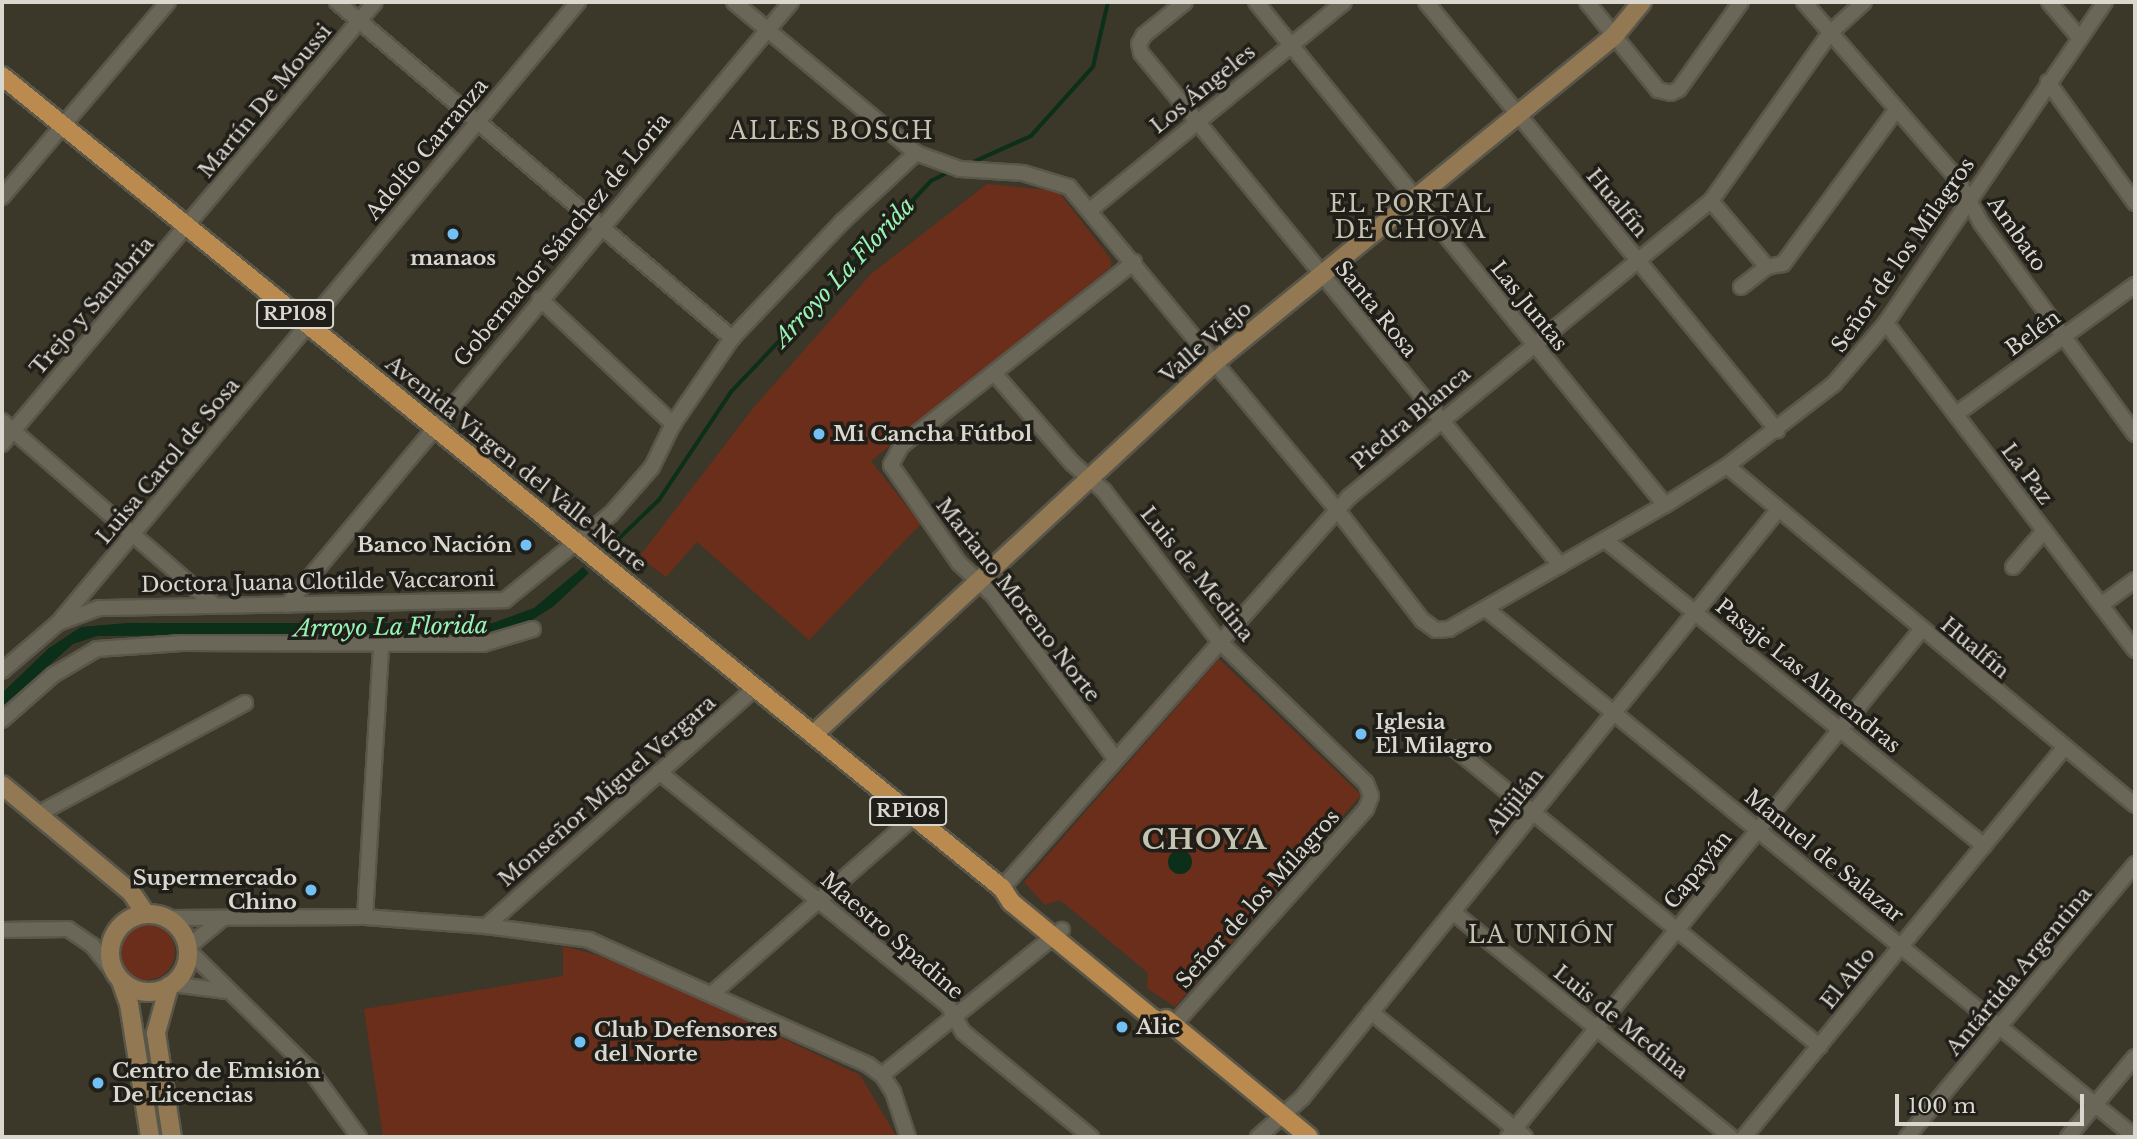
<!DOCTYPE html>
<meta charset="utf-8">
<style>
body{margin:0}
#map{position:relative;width:2137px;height:1139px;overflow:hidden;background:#3b3729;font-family:"Libre Baskerville",serif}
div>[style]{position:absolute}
.green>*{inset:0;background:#6b2e1b}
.round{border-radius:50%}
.water>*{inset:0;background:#0b2f19}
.stream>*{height:3.5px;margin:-1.75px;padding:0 1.75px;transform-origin:1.75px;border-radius:1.75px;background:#0b2f19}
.roads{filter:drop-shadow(2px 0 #59564a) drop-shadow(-2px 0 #59564a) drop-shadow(0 2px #59564a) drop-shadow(0 -2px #59564a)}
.street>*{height:14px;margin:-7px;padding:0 7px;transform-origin:7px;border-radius:7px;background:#6b6758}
.secondary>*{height:18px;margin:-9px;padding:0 9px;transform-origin:9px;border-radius:9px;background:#927853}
.secondary>.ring{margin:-9px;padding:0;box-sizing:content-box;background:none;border:18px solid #927853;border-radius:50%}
.primary>*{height:18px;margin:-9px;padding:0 9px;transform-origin:9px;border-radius:9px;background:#ba8a4e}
.dots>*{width:19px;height:19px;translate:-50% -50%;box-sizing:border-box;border:4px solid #201e18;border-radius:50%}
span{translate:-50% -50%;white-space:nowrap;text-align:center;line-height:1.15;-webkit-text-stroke:7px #201e18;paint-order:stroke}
.shield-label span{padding:2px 5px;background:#201e18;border:2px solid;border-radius:5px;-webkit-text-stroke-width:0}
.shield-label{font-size:19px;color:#d9d7ce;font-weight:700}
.street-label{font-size:21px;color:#d9d7ce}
.poi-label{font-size:21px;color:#d9d7ce;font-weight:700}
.left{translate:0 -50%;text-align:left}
.right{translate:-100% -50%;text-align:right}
.neighbourhood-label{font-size:23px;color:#c7c3b1;letter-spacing:2px}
.water-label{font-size:23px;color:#97f4b4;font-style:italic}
.district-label{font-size:28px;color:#c7c3b1;font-weight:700;letter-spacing:2px}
.frame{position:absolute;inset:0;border:4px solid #d9d7ce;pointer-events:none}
.scale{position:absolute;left:1895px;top:1094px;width:189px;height:32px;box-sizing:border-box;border:4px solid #d9d7ce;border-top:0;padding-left:9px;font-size:21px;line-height:24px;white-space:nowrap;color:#d9d7ce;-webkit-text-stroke:5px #201e18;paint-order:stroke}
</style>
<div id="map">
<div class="green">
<div style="clip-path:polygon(987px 184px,1058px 191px,1111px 259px,1111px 267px,871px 461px,921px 524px,809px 640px,697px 542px,666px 577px,639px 557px,754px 407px,871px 274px)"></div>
<div style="clip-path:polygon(1219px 659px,1361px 795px,1175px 1007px,1147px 988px,1148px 973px,1060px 900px,1045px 905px,1024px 882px)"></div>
<div class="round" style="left:119px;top:924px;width:56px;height:56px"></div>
<div style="clip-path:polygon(563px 946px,597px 955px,675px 987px,860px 1075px,897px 1137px,383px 1137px,364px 1009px,563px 976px)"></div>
</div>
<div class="water">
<div style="clip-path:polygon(583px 567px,589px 573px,554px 606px,524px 625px,495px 633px,97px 636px,73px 644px,2px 707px,2px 693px,49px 648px,81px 627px,127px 623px,493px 623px,534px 608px)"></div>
<div class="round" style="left:1168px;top:850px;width:24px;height:24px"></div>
</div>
<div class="stream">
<div style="left:971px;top:163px;width:66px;rotate:-24.2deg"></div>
<div style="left:1031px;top:136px;width:93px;rotate:-48.1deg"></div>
<div style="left:1093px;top:67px;width:67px;rotate:-77deg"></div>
<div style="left:602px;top:555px;width:79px;rotate:-44deg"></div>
<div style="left:659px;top:500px;width:130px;rotate:-56.3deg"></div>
<div style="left:731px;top:392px;width:291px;rotate:-46.5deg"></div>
<div style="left:931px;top:181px;width:16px;rotate:-27deg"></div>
</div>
<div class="roads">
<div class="street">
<div style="left:337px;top:2px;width:519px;rotate:40.39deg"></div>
<div style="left:734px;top:2px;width:236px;rotate:39.7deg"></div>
<div style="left:916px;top:153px;width:47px;rotate:20deg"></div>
<div style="left:960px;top:169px;width:63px;rotate:3.6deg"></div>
<div style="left:1023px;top:173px;width:48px;rotate:16.9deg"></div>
<div style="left:1069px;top:187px;width:421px;rotate:50.3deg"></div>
<div style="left:1338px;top:511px;width:138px;rotate:52.4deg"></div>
<div style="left:1422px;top:620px;width:17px;rotate:36deg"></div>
<div style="left:1436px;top:630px;width:13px;rotate:-4deg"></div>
<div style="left:1449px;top:629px;width:249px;rotate:-29.9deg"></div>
<div style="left:1665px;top:505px;width:73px;rotate:-32.2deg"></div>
<div style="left:1727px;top:466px;width:135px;rotate:-37.5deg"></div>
<div style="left:1834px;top:384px;width:80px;rotate:-49.6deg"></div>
<div style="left:1886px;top:323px;width:389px;rotate:-55.7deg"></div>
<div style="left:1185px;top:2px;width:53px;rotate:141.2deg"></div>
<div style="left:1144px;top:35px;width:10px;rotate:119deg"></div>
<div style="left:1139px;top:44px;width:9px;rotate:77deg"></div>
<div style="left:1141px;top:53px;width:662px;rotate:50.7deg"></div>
<div style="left:1256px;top:2px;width:648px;rotate:50.88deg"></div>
<div style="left:1426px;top:2px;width:554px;rotate:50.65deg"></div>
<div style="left:1587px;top:2px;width:113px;rotate:51.1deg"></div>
<div style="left:1658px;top:90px;width:13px;rotate:13deg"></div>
<div style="left:1671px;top:93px;width:9px;rotate:-27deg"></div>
<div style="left:1679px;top:89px;width:107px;rotate:-54.5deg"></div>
<div style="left:1804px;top:2px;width:235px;rotate:49.1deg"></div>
<div style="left:1958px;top:180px;width:49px;rotate:61.9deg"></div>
<div style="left:1981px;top:223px;width:261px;rotate:53.9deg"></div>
<div style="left:2049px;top:2px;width:45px;rotate:49.5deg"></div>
<div style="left:2048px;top:82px;width:149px;rotate:54.3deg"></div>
<div style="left:2px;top:197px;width:256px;rotate:-49.6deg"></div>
<div style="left:1711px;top:201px;width:87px;rotate:49.7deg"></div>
<div style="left:1090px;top:210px;width:328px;rotate:-39.3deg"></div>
<div style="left:1741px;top:287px;width:33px;rotate:-38deg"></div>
<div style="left:1767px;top:267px;width:16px;rotate:-11deg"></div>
<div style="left:1783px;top:264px;width:192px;rotate:-53.7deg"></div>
<div style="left:540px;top:299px;width:183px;rotate:43.2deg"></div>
<div style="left:1886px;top:323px;width:411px;rotate:52.7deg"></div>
<div style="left:994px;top:373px;width:119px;rotate:49.1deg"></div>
<div style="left:1072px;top:463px;width:43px;rotate:41.2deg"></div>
<div style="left:1104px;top:491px;width:189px;rotate:52.5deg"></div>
<div style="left:1219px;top:641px;width:204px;rotate:44deg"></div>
<div style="left:1366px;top:783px;width:14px;rotate:69deg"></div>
<div style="left:1371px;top:796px;width:14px;rotate:111deg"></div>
<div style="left:1366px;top:809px;width:292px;rotate:131.7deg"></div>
<div style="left:1956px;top:414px;width:221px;rotate:-35.8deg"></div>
<div style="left:2px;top:421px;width:279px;rotate:40.9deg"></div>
<div style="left:2px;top:444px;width:578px;rotate:-49.84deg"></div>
<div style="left:1727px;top:466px;width:530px;rotate:39.72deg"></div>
<div style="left:1605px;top:540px;width:487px;rotate:38.9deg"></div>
<div style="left:2013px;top:567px;width:48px;rotate:-49.3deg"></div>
<div style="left:287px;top:605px;width:786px;rotate:-50.11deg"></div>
<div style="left:2101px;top:605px;width:42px;rotate:-36.3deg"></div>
<div style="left:1486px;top:609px;width:837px;rotate:39.13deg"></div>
<div style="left:59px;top:622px;width:809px;rotate:-50.07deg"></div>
<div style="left:2px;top:671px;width:74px;rotate:-40.6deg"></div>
<div style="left:58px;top:623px;width:44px;rotate:-20.1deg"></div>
<div style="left:99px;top:608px;width:406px;rotate:-1.1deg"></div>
<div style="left:505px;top:600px;width:136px;rotate:-39.1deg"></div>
<div style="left:611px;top:514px;width:62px;rotate:-48.9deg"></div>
<div style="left:652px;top:467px;width:48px;rotate:-64deg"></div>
<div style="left:673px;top:424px;width:104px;rotate:-55.5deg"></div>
<div style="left:732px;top:338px;width:161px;rotate:-46.5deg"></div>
<div style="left:843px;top:221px;width:100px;rotate:-43deg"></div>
<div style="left:2px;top:720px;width:68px;rotate:-41.4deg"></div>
<div style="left:53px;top:675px;width:51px;rotate:-30.6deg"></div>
<div style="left:97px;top:649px;width:85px;rotate:-4deg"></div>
<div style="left:182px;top:643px;width:301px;rotate:0.2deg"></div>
<div style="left:483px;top:644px;width:52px;rotate:-16.7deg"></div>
<div style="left:1454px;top:748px;width:472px;rotate:39.2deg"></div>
<div style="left:1115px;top:758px;width:202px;rotate:-126.8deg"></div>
<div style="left:994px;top:596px;width:48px;rotate:-136.7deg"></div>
<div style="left:959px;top:563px;width:119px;rotate:-124.8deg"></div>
<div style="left:891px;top:465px;width:21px;rotate:-62deg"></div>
<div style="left:901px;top:446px;width:297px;rotate:-38.3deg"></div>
<div style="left:659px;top:772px;width:371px;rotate:38.9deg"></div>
<div style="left:948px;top:1005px;width:31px;rotate:61deg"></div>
<div style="left:963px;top:1032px;width:166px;rotate:39.4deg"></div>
<div style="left:38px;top:814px;width:235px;rotate:-28.2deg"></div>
<div style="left:1002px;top:888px;width:523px;rotate:-48.41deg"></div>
<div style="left:1349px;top:497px;width:468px;rotate:-39.3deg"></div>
<div style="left:1711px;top:201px;width:206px;rotate:-54.7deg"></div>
<div style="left:1830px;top:33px;width:46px;rotate:-42.4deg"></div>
<div style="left:1453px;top:912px;width:358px;rotate:39deg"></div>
<div style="left:365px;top:917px;width:273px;rotate:-86.6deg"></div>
<div style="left:167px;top:918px;width:198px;rotate:-0.3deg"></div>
<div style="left:365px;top:917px;width:121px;rotate:4.3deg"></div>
<div style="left:486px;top:926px;width:104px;rotate:7.7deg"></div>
<div style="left:589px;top:940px;width:306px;rotate:24.1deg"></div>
<div style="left:868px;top:1065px;width:17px;rotate:36deg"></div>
<div style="left:882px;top:1075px;width:20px;rotate:57deg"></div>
<div style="left:893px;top:1092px;width:47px;rotate:71.6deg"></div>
<div style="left:486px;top:926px;width:361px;rotate:-41.5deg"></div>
<div style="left:2px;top:930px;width:66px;rotate:-0.9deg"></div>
<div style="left:68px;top:929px;width:29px;rotate:34deg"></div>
<div style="left:92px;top:945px;width:36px;rotate:51deg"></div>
<div style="left:188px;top:947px;width:45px;rotate:-39.6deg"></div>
<div style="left:188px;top:950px;width:173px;rotate:44.5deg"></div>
<div style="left:311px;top:1071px;width:82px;rotate:54deg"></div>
<div style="left:172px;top:984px;width:53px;rotate:7.5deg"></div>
<div style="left:714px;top:992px;width:266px;rotate:-41.2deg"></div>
<div style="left:1371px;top:1012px;width:198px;rotate:39.1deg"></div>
<div style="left:882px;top:1075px;width:231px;rotate:-38.9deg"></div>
<div style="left:1258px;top:1137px;width:59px;rotate:-41.6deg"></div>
<div style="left:1302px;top:1098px;width:757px;rotate:-51.01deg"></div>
<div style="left:1508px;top:1137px;width:654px;rotate:-50.83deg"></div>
<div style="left:1744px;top:1137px;width:504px;rotate:-50.56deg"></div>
<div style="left:1907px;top:1137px;width:356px;rotate:-50.1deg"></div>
<div style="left:2068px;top:1137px;width:104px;rotate:-50.1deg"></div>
</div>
<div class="secondary">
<div style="left:814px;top:734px;width:548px;rotate:-42.86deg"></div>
<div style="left:1216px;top:361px;width:514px;rotate:-39.23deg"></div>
<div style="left:1614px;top:36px;width:44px;rotate:-50.5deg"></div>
<div style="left:2px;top:785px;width:168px;rotate:39.7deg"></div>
<div style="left:131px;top:892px;width:25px;rotate:56deg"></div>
<div class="ring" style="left:110px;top:914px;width:60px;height:60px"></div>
<div style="left:121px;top:981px;width:24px;rotate:71deg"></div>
<div style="left:129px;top:1004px;width:135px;rotate:81deg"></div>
<div style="left:169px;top:986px;width:49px;rotate:105.5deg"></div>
<div style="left:156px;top:1033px;width:105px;rotate:81.3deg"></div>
</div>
<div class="primary">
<div style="left:2px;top:76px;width:1288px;rotate:39.08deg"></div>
<div style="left:1002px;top:888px;width:17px;rotate:57deg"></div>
<div style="left:1011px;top:902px;width:183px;rotate:39.4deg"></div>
<div style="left:1152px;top:1018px;width:22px;rotate:24deg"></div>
<div style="left:1166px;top:1019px;width:185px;rotate:39.5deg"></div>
</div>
</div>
<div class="dots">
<div style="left:453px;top:234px;background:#72c1f5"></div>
<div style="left:819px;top:434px;background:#72c1f5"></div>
<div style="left:526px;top:545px;background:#72c1f5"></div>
<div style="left:1361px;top:734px;background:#72c1f5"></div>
<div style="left:311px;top:890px;background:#72c1f5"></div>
<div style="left:1122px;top:1027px;background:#72c1f5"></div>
<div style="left:580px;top:1042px;background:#72c1f5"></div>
<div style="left:98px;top:1083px;background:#72c1f5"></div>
</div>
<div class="shield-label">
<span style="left:295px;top:314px">RP108</span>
<span style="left:908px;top:811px">RP108</span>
</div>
<div class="street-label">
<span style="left:1203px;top:89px;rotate:-39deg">Los Ángeles</span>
<span style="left:265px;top:101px;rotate:-50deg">Martín De Moussi</span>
<span style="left:427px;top:149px;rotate:-50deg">Adolfo Carranza</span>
<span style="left:1617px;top:203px;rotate:50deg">Hualfín</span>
<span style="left:2017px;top:234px;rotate:55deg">Ambato</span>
<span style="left:562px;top:240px;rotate:-50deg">Gobernador Sánchez de Loria</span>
<span style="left:1903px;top:255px;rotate:-55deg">Señor de los Milagros</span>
<span style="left:92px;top:306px;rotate:-49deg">Trejo y Sanabria</span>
<span style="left:1529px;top:306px;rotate:51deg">Las Juntas</span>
<span style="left:1376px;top:309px;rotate:51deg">Santa Rosa</span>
<span style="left:2033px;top:333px;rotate:-36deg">Belén</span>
<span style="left:1206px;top:342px;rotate:-41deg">Valle Viejo</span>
<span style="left:1411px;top:418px;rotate:-40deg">Piedra Blanca</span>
<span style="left:168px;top:461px;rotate:-50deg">Luisa Carol de Sosa</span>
<span style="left:516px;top:464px;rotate:39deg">Avenida Virgen del Valle Norte</span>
<span style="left:2027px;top:474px;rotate:53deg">La Paz</span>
<span style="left:1197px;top:574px;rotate:51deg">Luis de Medina</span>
<span style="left:318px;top:582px;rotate:-1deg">Doctora Juana Clotilde Vaccaroni</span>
<span style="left:1018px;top:600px;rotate:52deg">Mariano Moreno Norte</span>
<span style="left:1975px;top:648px;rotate:40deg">Hualfín</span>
<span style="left:1808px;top:676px;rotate:39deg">Pasaje Las Almendras</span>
<span style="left:607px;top:791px;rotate:-41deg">Monseñor Miguel Vergara</span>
<span style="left:1515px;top:801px;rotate:-51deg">Alijilán</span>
<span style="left:1824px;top:856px;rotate:39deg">Manuel de Salazar</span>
<span style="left:1698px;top:870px;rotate:-51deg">Capayán</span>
<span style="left:1258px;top:899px;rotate:-48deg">Señor de los Milagros</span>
<span style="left:892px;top:936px;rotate:41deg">Maestro Spadine</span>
<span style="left:2019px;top:971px;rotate:-50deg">Antártida Argentina</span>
<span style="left:1848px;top:978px;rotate:-51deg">El Alto</span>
<span style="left:1621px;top:1022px;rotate:39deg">Luis de Medina</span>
</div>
<div class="poi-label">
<span style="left:453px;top:258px">manaos</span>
<span class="left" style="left:833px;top:434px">Mi Cancha Fútbol</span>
<span class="right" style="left:512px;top:545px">Banco Nación</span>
<span class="left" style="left:1375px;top:734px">Iglesia<br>El Milagro</span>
<span class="right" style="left:297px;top:890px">Supermercado<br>Chino</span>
<span class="left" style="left:1136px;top:1027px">Alic</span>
<span class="left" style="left:594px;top:1042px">Club Defensores<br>del Norte</span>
<span class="left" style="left:112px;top:1083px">Centro de Emisión<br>De Licencias</span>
</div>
<div class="neighbourhood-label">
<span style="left:832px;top:131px">ALLES BOSCH</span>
<span style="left:1411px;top:217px">EL PORTAL<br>DE CHOYA</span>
<span style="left:1542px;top:935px">LA UNIÓN</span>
</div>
<div class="water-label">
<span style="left:844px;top:272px;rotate:-47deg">Arroyo La Florida</span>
<span style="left:391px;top:627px;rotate:-1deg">Arroyo La Florida</span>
</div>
<div class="district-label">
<span style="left:1205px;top:840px">CHOYA</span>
</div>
<div class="frame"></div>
<div class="scale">100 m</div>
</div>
